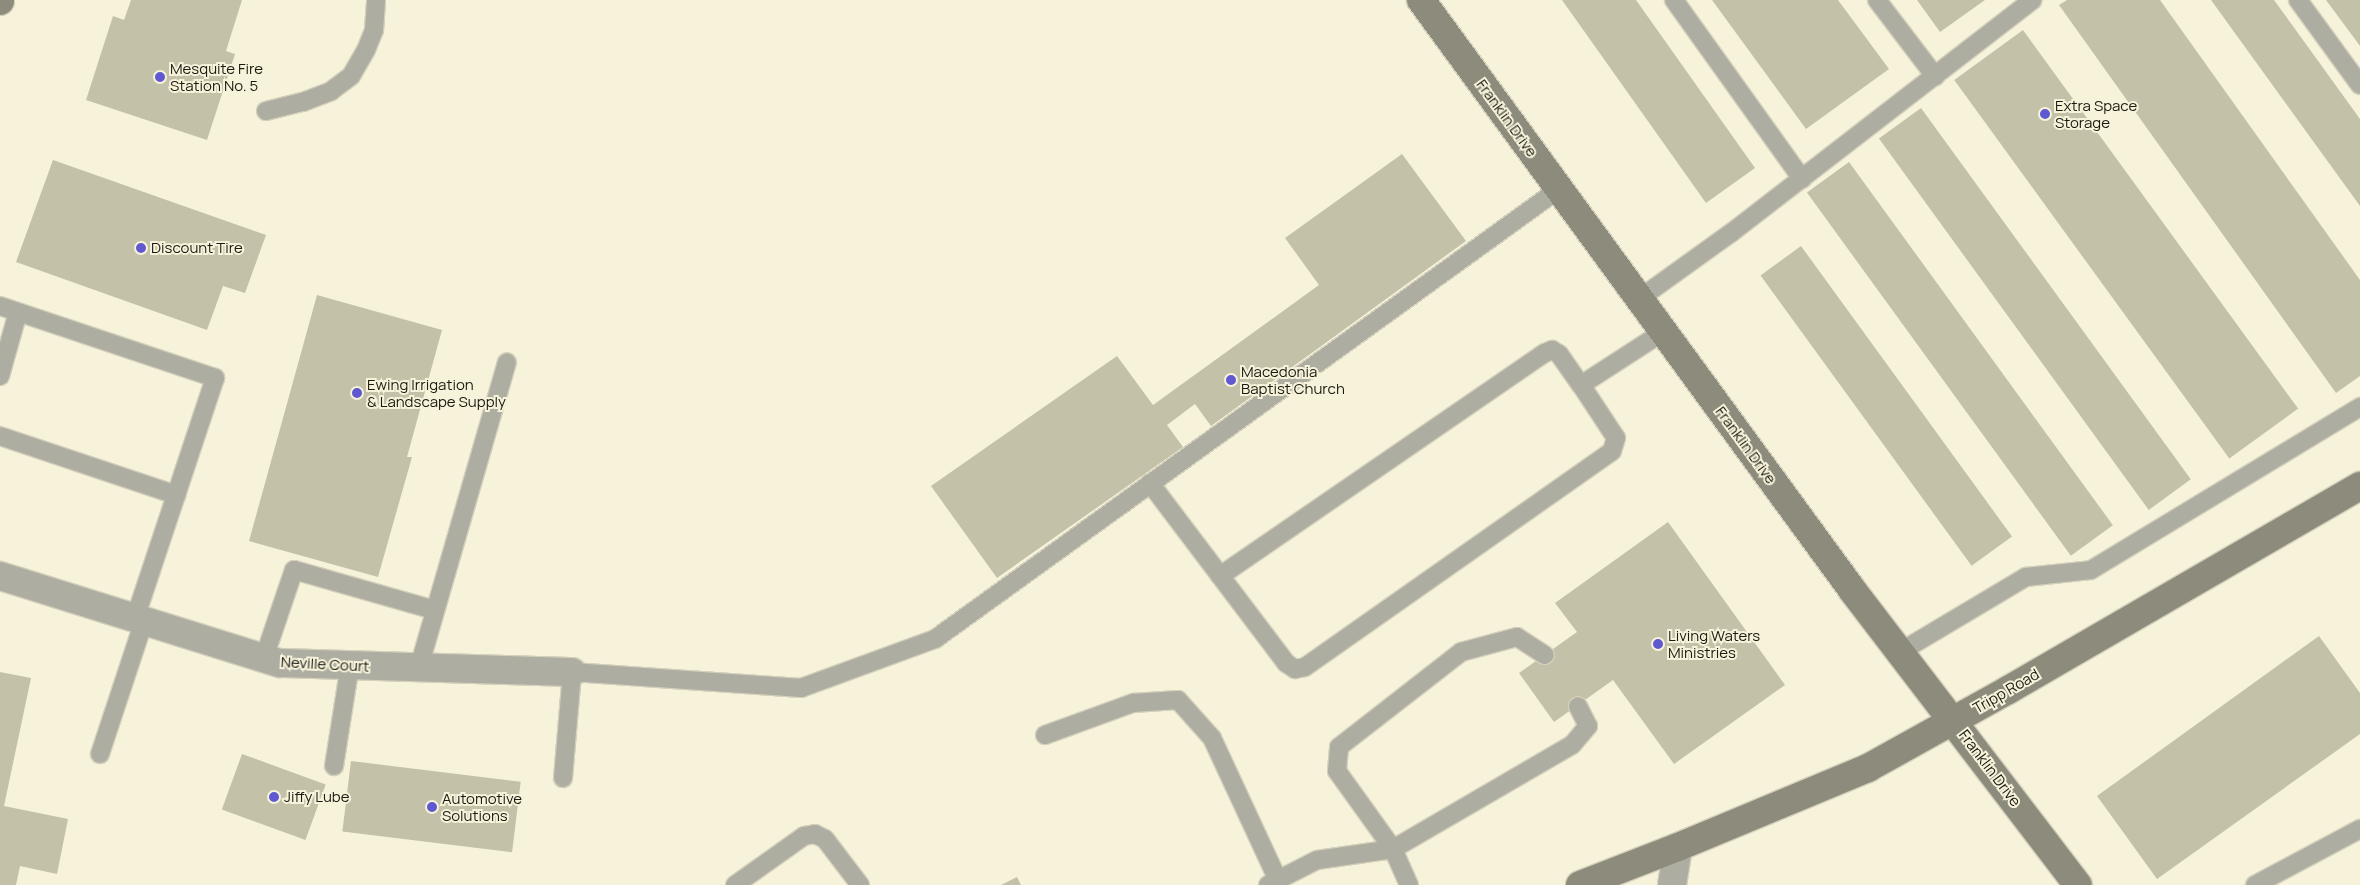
<!DOCTYPE html>
<style>
body{margin:0}
#map{position:relative;width:2360px;height:885px;overflow:hidden;background:#f7f3db;font-family:Manrope,sans-serif}
div>[style]{position:absolute}
.building>*{inset:0;background:#c4c1a9;transform-origin:0 0}
.roads{filter:drop-shadow(1px 0 #d4d0bb) drop-shadow(-1px 0 #d4d0bb) drop-shadow(0 1px #d4d0bb) drop-shadow(0 -1px #d4d0bb)}
.lane>*{height:18px;margin:-9px;padding:0 9px;transform-origin:9px;border-radius:9px;background:#aeada2}
.street>*{height:28px;margin:-14px;padding:0 14px;transform-origin:14px;border-radius:14px;background:#aeada2}
.secondary>*{height:28px;margin:-14px;padding:0 14px;transform-origin:14px;border-radius:14px;background:#8d8b7c}
.dots>*{width:14px;height:14px;translate:-50% -50%;box-sizing:border-box;border:2px solid #f7f3db;border-radius:50%}
span{translate:-50% -50%;white-space:nowrap;text-align:center;line-height:1.15;-webkit-text-stroke:4px #f7f3db;paint-order:stroke}
.poi-label{font-size:15px;color:#1b1a11}
.left{translate:0 -50%;text-align:left}
.street-label{font-size:15px;color:#1b1a11}
</style>
<div id="map">
<div class="building">
<div style="clip-path:polygon(131px 0,242px 0,226px 51px,235px 54px,207px 140px,86px 100px,113px 16px,124px 20px)"></div>
<div style="clip-path:polygon(1562px 0,1636px 0,1755px 168px,1706px 203px)"></div>
<div style="clip-path:polygon(1712px 0,1838px 0,1889px 69px,1806px 129px)"></div>
<div style="clip-path:polygon(1917px 0,1985px 0,1940px 32px)"></div>
<div style="clip-path:polygon(2067px 0,2160px 0,2360px 280px,2360px 376px,2336px 393px,2059px 5px)"></div>
<div style="clip-path:polygon(2211px 0,2274px 0,2360px 119px,2360px 206px)"></div>
<div style="clip-path:polygon(2326px 0,2360px 0,2360px 46px)"></div>
<div style="left:2023px;top:30px;width:468px;height:85px;rotate:54deg"></div>
<div style="left:1921px;top:108px;width:459px;height:52px;rotate:54deg"></div>
<div style="clip-path:polygon(1402px 154px,1466px 241px,1211px 426px,1195px 404px,1167px 425px,1183px 447px,997px 578px,931px 486px,1117px 356px,1153px 405px,1319px 285px,1285px 238px)"></div>
<div style="clip-path:polygon(53px 160px,266px 235px,245px 293px,223px 286px,207px 330px,16px 262px)"></div>
<div style="left:1849px;top:162px;width:449px;height:52px;rotate:54deg"></div>
<div style="left:1801px;top:246px;width:359px;height:50px;rotate:54deg"></div>
<div style="clip-path:polygon(317px 295px,442px 330px,407px 457px,412px 457px,378px 577px,249px 541px)"></div>
<div style="clip-path:polygon(1668px 522px,1785px 685px,1674px 764px,1613px 680px,1554px 722px,1519px 673px,1577px 632px,1555px 603px)"></div>
<div style="clip-path:polygon(2319px 636px,2360px 693px,2360px 734px,2157px 879px,2097px 796px)"></div>
<div style="clip-path:polygon(0 672px,31px 678px,4px 806px,68px 819px,57px 874px,20px 866px,16px 885px,0 885px)"></div>
<div style="left:242px;top:754px;width:89px;height:59px;rotate:20deg"></div>
<div style="left:351px;top:761px;width:171px;height:71px;rotate:7deg"></div>
<div style="clip-path:polygon(1017px 877px,1021px 885px,1001px 885px)"></div>
</div>
<div class="roads">
<div class="lane">
<div style="left:1674px;top:0;width:220px;rotate:54.4deg"></div>
<div style="left:1877px;top:0;width:96px;rotate:52.7deg"></div>
<div style="left:2298px;top:0;width:105px;rotate:53.9deg"></div>
<div style="left:266px;top:111px;width:38px;rotate:-14deg"></div>
<div style="left:303px;top:102px;width:30px;rotate:-21deg"></div>
<div style="left:331px;top:91px;width:25px;rotate:-37deg"></div>
<div style="left:351px;top:76px;width:30px;rotate:-60deg"></div>
<div style="left:366px;top:50px;width:22px;rotate:-68deg"></div>
<div style="left:374px;top:30px;width:30px;rotate:-86deg"></div>
<div style="left:1639px;top:299px;width:113px;rotate:-35.7deg"></div>
<div style="left:1731px;top:233px;width:381px;rotate:-37.7deg"></div>
<div style="left:0;top:306px;width:227px;rotate:18.5deg"></div>
<div style="left:215px;top:378px;width:253px;rotate:108.4deg"></div>
<div style="left:0;top:376px;width:66px;rotate:-74.3deg"></div>
<div style="left:0;top:436px;width:186px;rotate:18.5deg"></div>
<div style="left:1150px;top:483px;width:226px;rotate:52.9deg"></div>
<div style="left:1286px;top:663px;width:11px;rotate:34deg"></div>
<div style="left:1295px;top:669px;width:10px;rotate:-11deg"></div>
<div style="left:1305px;top:667px;width:375px;rotate:-35.1deg"></div>
<div style="left:1612px;top:451px;width:14px;rotate:-73deg"></div>
<div style="left:1616px;top:438px;width:64px;rotate:-123.4deg"></div>
<div style="left:1581px;top:385px;width:98px;rotate:-32.9deg"></div>
<div style="left:1220px;top:576px;width:394px;rotate:-34.5deg"></div>
<div style="left:1545px;top:353px;width:8px;rotate:-23deg"></div>
<div style="left:1552px;top:350px;width:8px;rotate:30deg"></div>
<div style="left:1559px;top:354px;width:38px;rotate:55deg"></div>
<div style="left:1900px;top:652px;width:147px;rotate:-30.8deg"></div>
<div style="left:2026px;top:577px;width:65px;rotate:-6.1deg"></div>
<div style="left:2091px;top:570px;width:315px;rotate:-31.2deg"></div>
<div style="left:264px;top:658px;width:93px;rotate:-71.2deg"></div>
<div style="left:294px;top:570px;width:146px;rotate:15.9deg"></div>
<div style="left:419px;top:667px;width:317px;rotate:-73.9deg"></div>
<div style="left:1045px;top:735px;width:94px;rotate:-20deg"></div>
<div style="left:1133px;top:703px;width:45px;rotate:-3.8deg"></div>
<div style="left:1178px;top:700px;width:51px;rotate:48.2deg"></div>
<div style="left:1212px;top:738px;width:157px;rotate:65.1deg"></div>
<div style="left:100px;top:754px;width:140px;rotate:-71.7deg"></div>
<div style="left:334px;top:766px;width:102px;rotate:-81deg"></div>
<div style="left:563px;top:778px;width:106px;rotate:-85.1deg"></div>
<div style="left:572px;top:672px;width:230px;rotate:4deg"></div>
<div style="left:801px;top:688px;width:143px;rotate:-20.1deg"></div>
<div style="left:935px;top:639px;width:769px;rotate:-35.8deg"></div>
<div style="left:735px;top:885px;width:85px;rotate:-35.4deg"></div>
<div style="left:804px;top:836px;width:11px;rotate:-10deg"></div>
<div style="left:815px;top:834px;width:11px;rotate:27deg"></div>
<div style="left:825px;top:839px;width:58px;rotate:52.7deg"></div>
<div style="left:1268px;top:885px;width:55px;rotate:-27deg"></div>
<div style="left:1317px;top:860px;width:77px;rotate:-8.2deg"></div>
<div style="left:1393px;top:849px;width:96px;rotate:-125.7deg"></div>
<div style="left:1337px;top:771px;width:24px;rotate:-85deg"></div>
<div style="left:1339px;top:747px;width:155px;rotate:-37.9deg"></div>
<div style="left:1461px;top:652px;width:58px;rotate:-15deg"></div>
<div style="left:1517px;top:637px;width:33px;rotate:33deg"></div>
<div style="left:1409px;top:885px;width:39px;rotate:-114deg"></div>
<div style="left:1393px;top:849px;width:207px;rotate:-30.2deg"></div>
<div style="left:1572px;top:745px;width:25px;rotate:-50deg"></div>
<div style="left:1588px;top:726px;width:22px;rotate:-117deg"></div>
<div style="left:2255px;top:885px;width:119px;rotate:-28.1deg"></div>
</div>
<div class="street">
<div style="left:0;top:576px;width:293px;rotate:17.3deg"></div>
<div style="left:280px;top:663px;width:292px;rotate:1.8deg"></div>
<div style="left:1672px;top:885px;width:38px;rotate:-81deg"></div>
</div>
<div class="secondary">
<div style="left:1421px;top:0;width:732px;rotate:53.83deg"></div>
<div style="left:1853px;top:591px;width:370px;rotate:52.6deg"></div>
<div style="left:0;top:1px;width:1px;rotate:-90deg"></div>
<div style="left:1580px;top:885px;width:105px;rotate:-21.2deg"></div>
<div style="left:1678px;top:847px;width:206px;rotate:-22.6deg"></div>
<div style="left:1868px;top:768px;width:160px;rotate:-29.1deg"></div>
<div style="left:2008px;top:690px;width:407px;rotate:-30.1deg"></div>
</div>
</div>
<div class="dots">
<div style="left:160px;top:77px;background:#5e59d1"></div>
<div style="left:2045px;top:114px;background:#5e59d1"></div>
<div style="left:141px;top:248px;background:#5e59d1"></div>
<div style="left:1231px;top:380px;background:#5e59d1"></div>
<div style="left:357px;top:393px;background:#5e59d1"></div>
<div style="left:1658px;top:644px;background:#5e59d1"></div>
<div style="left:274px;top:797px;background:#5e59d1"></div>
<div style="left:432px;top:807px;background:#5e59d1"></div>
</div>
<div class="poi-label">
<span class="left" style="left:170px;top:77px">Mesquite Fire<br>Station No. 5</span>
<span class="left" style="left:2055px;top:114px">Extra Space<br>Storage</span>
<span class="left" style="left:151px;top:248px">Discount Tire</span>
<span class="left" style="left:1241px;top:380px">Macedonia<br>Baptist Church</span>
<span class="left" style="left:367px;top:393px">Ewing Irrigation<br>&amp; Landscape Supply</span>
<span class="left" style="left:1668px;top:644px">Living Waters<br>Ministries</span>
<span class="left" style="left:284px;top:797px">Jiffy Lube</span>
<span class="left" style="left:442px;top:807px">Automotive<br>Solutions</span>
</div>
<div class="street-label">
<span style="left:1507px;top:118px;rotate:54deg">Franklin Drive</span>
<span style="left:1746px;top:445px;rotate:54deg">Franklin Drive</span>
<span style="left:325px;top:664px;rotate:3deg">Neville Court</span>
<span style="left:2006px;top:691px;rotate:-30deg">Tripp Road</span>
<span style="left:1990px;top:768px;rotate:53deg">Franklin Drive</span>
</div>
</div>
